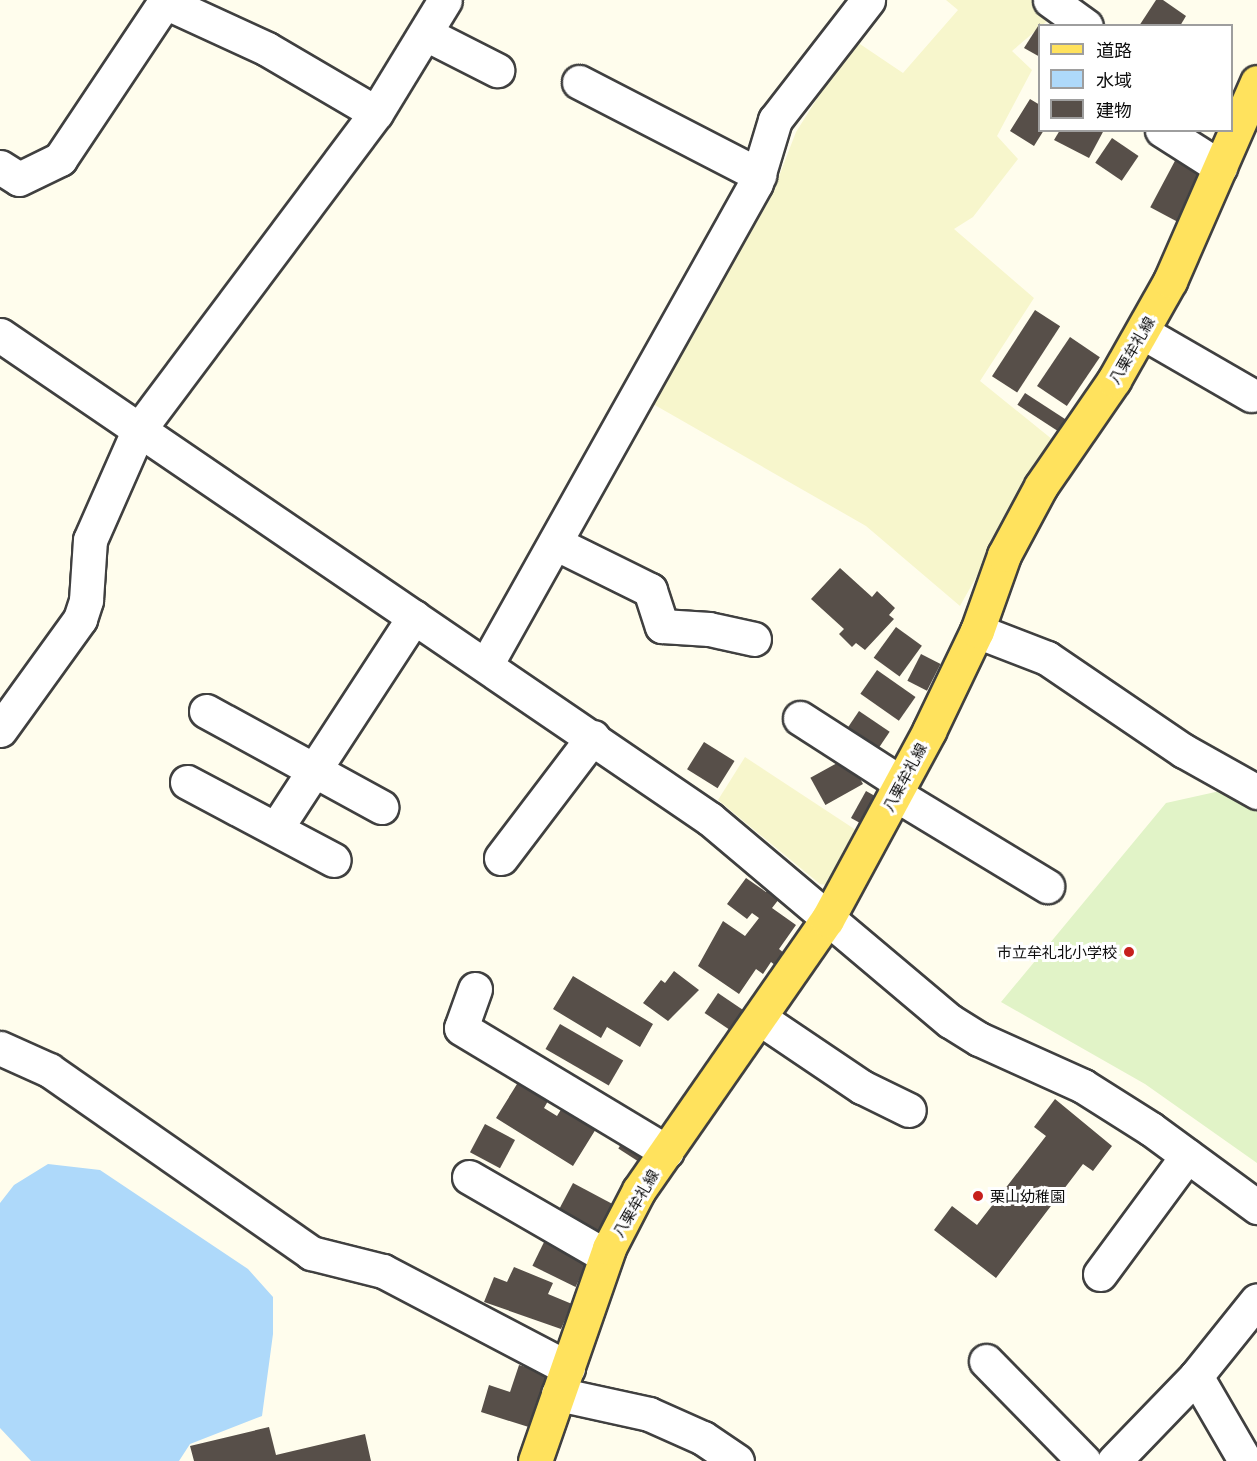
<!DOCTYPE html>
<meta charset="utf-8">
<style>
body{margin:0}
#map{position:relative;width:1257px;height:1461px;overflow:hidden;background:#fffded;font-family:Literata,"Noto Sans JP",serif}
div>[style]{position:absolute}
.farmland>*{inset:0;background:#f7f6cc}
.pitch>*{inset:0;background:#e1f3c7}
.water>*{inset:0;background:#aed9fa}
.building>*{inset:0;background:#574f49;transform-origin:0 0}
.roads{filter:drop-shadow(2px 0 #404040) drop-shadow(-2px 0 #404040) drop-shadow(0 2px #404040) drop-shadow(0 -2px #404040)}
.minor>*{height:33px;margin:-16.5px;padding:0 16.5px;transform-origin:16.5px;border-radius:16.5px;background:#fff}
.major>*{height:33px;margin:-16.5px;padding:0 16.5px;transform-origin:16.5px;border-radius:16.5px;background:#ffe25d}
.dots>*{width:16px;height:16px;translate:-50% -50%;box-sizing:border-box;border:3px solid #fff;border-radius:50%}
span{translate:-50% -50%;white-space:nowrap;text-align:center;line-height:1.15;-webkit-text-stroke:6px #fff;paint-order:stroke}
.street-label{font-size:15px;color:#0d0d0d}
.poi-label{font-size:15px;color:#0d0d0d}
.right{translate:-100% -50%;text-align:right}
.left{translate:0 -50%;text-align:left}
.legend{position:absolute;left:1038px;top:24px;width:195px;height:108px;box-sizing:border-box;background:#fff;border:2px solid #9e9e9e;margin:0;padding:8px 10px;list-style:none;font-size:18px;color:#0d0d0d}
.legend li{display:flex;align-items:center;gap:12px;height:30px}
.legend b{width:30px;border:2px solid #9e9e9e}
</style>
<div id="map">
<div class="farmland">
<div style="clip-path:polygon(946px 0,1043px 0,1059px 11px,1012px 51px,1032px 70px,997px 136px,1018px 159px,973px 217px,954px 229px,1034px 298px,980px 381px,1053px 440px,960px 606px,866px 526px,653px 404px,771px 197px,796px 132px,854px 40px,903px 73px,958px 10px)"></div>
<div style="clip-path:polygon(745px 757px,862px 834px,832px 886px,820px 884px,718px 800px)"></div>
</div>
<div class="pitch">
<div style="clip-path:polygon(1220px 791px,1257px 812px,1257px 1163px,1145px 1084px,1001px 1002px,1166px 803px)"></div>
</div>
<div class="water">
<div style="clip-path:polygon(48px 1164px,100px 1170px,248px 1269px,273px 1297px,273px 1334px,262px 1416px,190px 1444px,179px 1461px,31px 1461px,0 1428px,0 1203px,14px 1185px)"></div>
</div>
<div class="building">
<div style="clip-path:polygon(1156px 0,1163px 0,1186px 16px,1180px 26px,1139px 26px)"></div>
<div style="clip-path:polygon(1040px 23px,1040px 57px,1024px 48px)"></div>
<div style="clip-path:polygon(1030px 99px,1040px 105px,1040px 130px,1044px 130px,1034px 146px,1010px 131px)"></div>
<div style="clip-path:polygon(1060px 130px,1104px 130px,1089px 158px,1054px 140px)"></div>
<div style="left:1112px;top:138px;width:32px;height:30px;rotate:34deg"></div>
<div style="left:1177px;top:157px;width:34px;height:57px;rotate:28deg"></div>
<div style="left:1035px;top:310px;width:30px;height:79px;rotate:33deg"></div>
<div style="left:1070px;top:337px;width:36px;height:59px;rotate:34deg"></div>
<div style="left:1025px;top:393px;width:50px;height:14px;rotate:33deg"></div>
<div style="clip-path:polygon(840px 568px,872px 597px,877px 591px,895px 608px,889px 615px,894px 619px,865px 650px,856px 643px,852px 647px,839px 634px,844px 629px,811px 599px)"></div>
<div style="left:896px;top:627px;width:32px;height:38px;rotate:36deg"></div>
<div style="left:921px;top:654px;width:22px;height:30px;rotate:27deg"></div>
<div style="left:877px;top:670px;width:47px;height:29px;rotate:35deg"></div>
<div style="left:859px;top:711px;width:37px;height:22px;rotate:34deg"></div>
<div style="left:704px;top:742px;width:36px;height:32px;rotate:32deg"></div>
<div style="left:848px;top:757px;width:31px;height:43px;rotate:61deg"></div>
<div style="left:866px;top:791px;width:18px;height:31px;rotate:29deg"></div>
<div style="clip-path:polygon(746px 878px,766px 892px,772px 885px,783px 894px,772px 908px,796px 925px,779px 949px,789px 957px,780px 969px,771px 962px,763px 974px,756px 969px,739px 994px,698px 966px,723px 921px,745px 936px,759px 918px,752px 913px,747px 919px,727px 904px)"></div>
<div style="clip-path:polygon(674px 971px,699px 990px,668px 1021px,643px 1003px,661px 980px,665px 983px)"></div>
<div style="clip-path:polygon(573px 976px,653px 1024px,640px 1047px,607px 1027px,601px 1038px,553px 1009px)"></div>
<div style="left:718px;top:993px;width:36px;height:24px;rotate:34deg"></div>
<div style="left:560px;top:1024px;width:73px;height:29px;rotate:30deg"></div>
<div style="clip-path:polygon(522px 1076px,552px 1094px,544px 1108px,557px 1116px,565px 1103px,599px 1124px,573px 1166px,496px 1118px)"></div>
<div style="clip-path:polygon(1055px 1099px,1112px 1146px,1093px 1171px,1083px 1164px,996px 1278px,934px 1230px,952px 1206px,977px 1225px,1046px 1136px,1034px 1127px)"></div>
<div style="left:485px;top:1124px;width:34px;height:32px;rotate:28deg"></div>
<div style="left:627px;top:1135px;width:24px;height:16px;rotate:33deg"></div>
<div style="left:573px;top:1183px;width:49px;height:33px;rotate:28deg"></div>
<div style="left:546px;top:1238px;width:48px;height:31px;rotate:26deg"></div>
<div style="clip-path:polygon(514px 1267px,553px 1283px,548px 1294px,572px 1304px,561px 1329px,484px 1302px,494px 1277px,507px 1282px)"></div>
<div style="clip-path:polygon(519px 1365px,553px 1375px,535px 1429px,481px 1412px,489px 1385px,510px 1392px)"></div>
<div style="clip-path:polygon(269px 1427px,276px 1455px,365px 1434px,371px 1461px,194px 1461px,190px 1446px)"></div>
</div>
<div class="roads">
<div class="minor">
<div style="left:1050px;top:0;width:44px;rotate:35.8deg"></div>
<div style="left:165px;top:2px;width:112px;rotate:24.7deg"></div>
<div style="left:267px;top:49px;width:126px;rotate:30.4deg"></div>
<div style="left:426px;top:34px;width:80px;rotate:26.9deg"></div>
<div style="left:579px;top:82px;width:203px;rotate:27.3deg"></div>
<div style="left:1162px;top:130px;width:69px;rotate:32.5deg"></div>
<div style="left:0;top:167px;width:22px;rotate:32deg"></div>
<div style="left:19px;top:179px;width:46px;rotate:-26deg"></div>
<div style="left:60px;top:159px;width:191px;rotate:-56.3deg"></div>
<div style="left:1142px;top:332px;width:126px;rotate:30deg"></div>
<div style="left:0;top:335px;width:859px;rotate:34.28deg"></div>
<div style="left:710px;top:819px;width:314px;rotate:40.1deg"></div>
<div style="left:950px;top:1021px;width:34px;rotate:32deg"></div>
<div style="left:979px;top:1039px;width:114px;rotate:24.3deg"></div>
<div style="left:1083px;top:1086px;width:80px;rotate:32.3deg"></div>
<div style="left:1151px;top:1129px;width:132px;rotate:36.3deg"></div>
<div style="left:555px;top:543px;width:106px;rotate:26.3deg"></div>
<div style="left:650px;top:590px;width:38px;rotate:72deg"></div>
<div style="left:662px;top:626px;width:47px;rotate:3.7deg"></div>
<div style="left:709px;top:629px;width:46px;rotate:12.5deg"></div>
<div style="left:977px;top:631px;width:75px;rotate:21.1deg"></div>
<div style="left:1047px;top:658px;width:166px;rotate:34.2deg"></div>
<div style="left:1184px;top:751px;width:84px;rotate:29.3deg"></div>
<div style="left:486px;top:665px;width:552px;rotate:-60.74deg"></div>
<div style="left:756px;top:183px;width:66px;rotate:-73.2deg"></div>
<div style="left:775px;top:120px;width:152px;rotate:-52.2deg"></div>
<div style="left:206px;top:711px;width:200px;rotate:28.7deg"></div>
<div style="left:800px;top:718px;width:120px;rotate:32.8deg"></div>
<div style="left:0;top:730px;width:137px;rotate:-54.2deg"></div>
<div style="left:80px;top:619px;width:20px;rotate:-72deg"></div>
<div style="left:86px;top:600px;width:60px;rotate:-86.2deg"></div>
<div style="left:90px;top:540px;width:119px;rotate:-66.2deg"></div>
<div style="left:138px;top:431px;width:397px;rotate:-53.2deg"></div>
<div style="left:376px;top:113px;width:132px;rotate:-58.6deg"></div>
<div style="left:187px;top:782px;width:166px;rotate:28deg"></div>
<div style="left:895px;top:794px;width:178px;rotate:31.2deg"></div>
<div style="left:277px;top:827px;width:251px;rotate:-56.9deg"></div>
<div style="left:501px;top:858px;width:152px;rotate:-52.8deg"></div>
<div style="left:475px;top:989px;width:41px;rotate:109.7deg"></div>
<div style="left:461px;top:1028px;width:240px;rotate:31deg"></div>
<div style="left:761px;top:1019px;width:122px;rotate:34deg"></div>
<div style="left:862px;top:1087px;width:52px;rotate:26.1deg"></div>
<div style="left:0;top:1048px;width:54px;rotate:24.2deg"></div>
<div style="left:49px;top:1070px;width:320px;rotate:34.9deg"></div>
<div style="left:311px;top:1253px;width:74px;rotate:14deg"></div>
<div style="left:383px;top:1271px;width:209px;rotate:27.7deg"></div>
<div style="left:469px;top:1177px;width:158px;rotate:30deg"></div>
<div style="left:1100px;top:1274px;width:147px;rotate:-53.6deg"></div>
<div style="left:986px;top:1361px;width:140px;rotate:45.6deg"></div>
<div style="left:1196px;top:1376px;width:94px;rotate:59.9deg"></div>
<div style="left:558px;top:1394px;width:93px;rotate:12.4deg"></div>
<div style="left:649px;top:1414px;width:59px;rotate:24deg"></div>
<div style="left:703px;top:1438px;width:41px;rotate:34.1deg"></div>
<div style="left:1114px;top:1461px;width:118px;rotate:-46deg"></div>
<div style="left:1196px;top:1376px;width:97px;rotate:-51.2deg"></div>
</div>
<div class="major">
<div style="left:535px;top:1461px;width:225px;rotate:-70.8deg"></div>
<div style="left:609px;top:1248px;width:65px;rotate:-62.7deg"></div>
<div style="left:639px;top:1190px;width:329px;rotate:-55.2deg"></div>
<div style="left:827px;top:920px;width:215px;rotate:-61.6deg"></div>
<div style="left:929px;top:731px;width:111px;rotate:-64.4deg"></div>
<div style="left:977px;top:631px;width:81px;rotate:-70.4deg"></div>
<div style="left:1004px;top:555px;width:78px;rotate:-61.8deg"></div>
<div style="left:1041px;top:486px;width:129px;rotate:-55.4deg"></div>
<div style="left:1114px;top:380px;width:114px;rotate:-60.5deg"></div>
<div style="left:1170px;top:281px;width:217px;rotate:-66.4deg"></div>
</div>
</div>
<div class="dots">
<div style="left:1129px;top:952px;background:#c61f1c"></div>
<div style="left:978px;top:1196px;background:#c61f1c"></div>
</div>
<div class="street-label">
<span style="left:1131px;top:350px;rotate:-60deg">八栗牟礼線</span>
<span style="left:904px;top:777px;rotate:-62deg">八栗牟礼線</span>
<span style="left:635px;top:1203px;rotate:-60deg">八栗牟礼線</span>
</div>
<div class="poi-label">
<span class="right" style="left:1117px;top:952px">市立牟礼北小学校</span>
<span class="left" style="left:990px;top:1196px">栗山幼稚園</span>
</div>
<ul class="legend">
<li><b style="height:8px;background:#ffe25d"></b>道路</li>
<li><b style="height:16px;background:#aed9fa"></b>水域</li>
<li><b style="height:16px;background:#574f49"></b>建物</li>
</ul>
</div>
